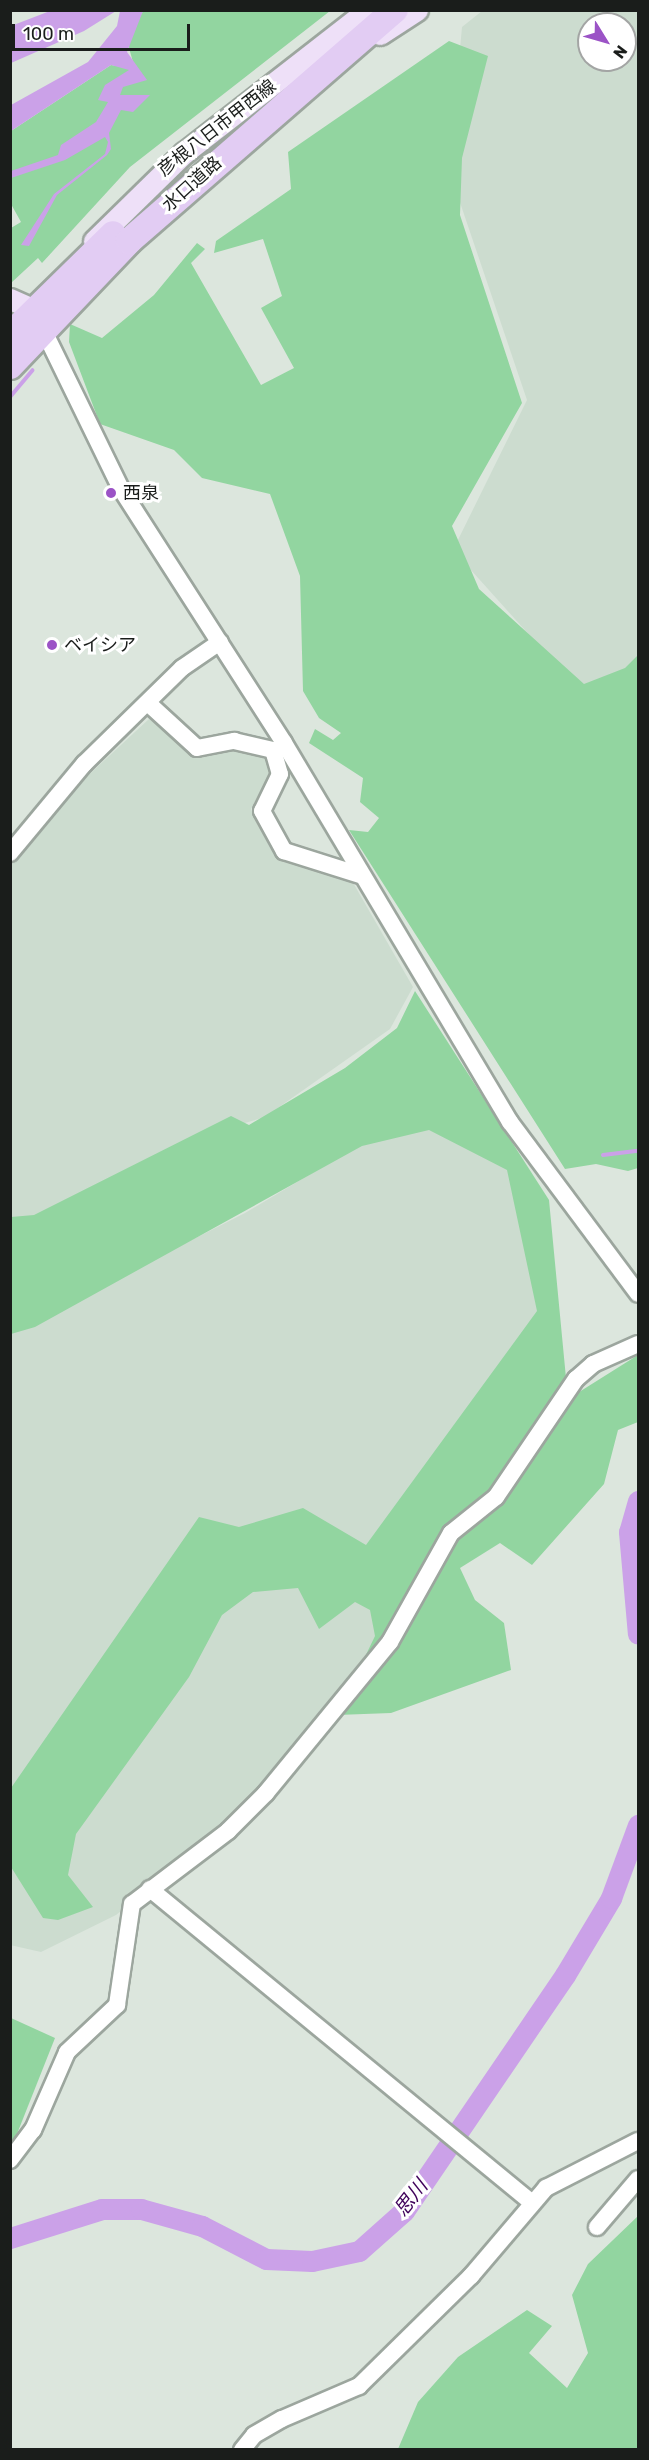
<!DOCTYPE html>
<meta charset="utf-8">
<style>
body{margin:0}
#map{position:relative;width:649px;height:2460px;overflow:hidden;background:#dce6dd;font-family:Rubik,"Noto Sans JP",sans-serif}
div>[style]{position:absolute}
.built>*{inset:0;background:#ccdccf}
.green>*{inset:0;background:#92d5a0}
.water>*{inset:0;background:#cba1e8}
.stream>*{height:4px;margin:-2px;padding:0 2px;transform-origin:2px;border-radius:2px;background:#cba1e8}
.river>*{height:21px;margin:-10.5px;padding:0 10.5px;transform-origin:10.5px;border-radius:10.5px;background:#cba1e8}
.roads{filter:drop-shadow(2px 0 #9ca69e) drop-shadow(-2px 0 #9ca69e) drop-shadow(0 2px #9ca69e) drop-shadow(0 -2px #9ca69e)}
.minor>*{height:16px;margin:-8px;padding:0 8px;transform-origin:8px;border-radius:8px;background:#fff}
.major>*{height:21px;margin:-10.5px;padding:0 10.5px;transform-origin:10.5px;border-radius:10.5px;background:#eee0f8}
.highway>*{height:26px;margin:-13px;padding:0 13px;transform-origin:13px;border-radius:13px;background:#e2ccf3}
.dots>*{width:16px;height:16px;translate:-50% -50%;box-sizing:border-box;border:3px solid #fff;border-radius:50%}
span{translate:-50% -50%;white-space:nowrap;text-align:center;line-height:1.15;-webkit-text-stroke:6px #fff;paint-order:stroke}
.street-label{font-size:18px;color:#1a1d1b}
.poi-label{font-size:18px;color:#1a1d1b}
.left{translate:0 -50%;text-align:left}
.water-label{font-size:20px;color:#3f025a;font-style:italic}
.frame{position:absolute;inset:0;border:12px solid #1a1d1b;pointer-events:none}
.north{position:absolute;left:577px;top:12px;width:60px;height:60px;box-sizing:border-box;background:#fff;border:2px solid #a3a5a4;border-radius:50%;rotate:127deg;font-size:16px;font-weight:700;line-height:24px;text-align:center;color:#1a1d1b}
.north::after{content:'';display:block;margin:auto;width:21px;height:27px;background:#9b53c6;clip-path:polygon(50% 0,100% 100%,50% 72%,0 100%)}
.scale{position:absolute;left:12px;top:24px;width:178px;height:27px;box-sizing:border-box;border:3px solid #1a1d1b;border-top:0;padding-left:8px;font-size:18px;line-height:21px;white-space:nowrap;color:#1a1d1b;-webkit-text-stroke:4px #fff;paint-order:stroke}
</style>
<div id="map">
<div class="built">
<div style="clip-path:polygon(evenodd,482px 11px,638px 11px,638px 666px,587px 699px,453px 550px,527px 400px,449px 170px,462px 27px,482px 11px,589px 24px,625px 24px,625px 60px,589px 60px,589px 24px)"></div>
<div style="clip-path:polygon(149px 719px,199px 755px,233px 748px,256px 750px,274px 768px,251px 809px,269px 846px,352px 881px,413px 987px,390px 1029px,265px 1117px,194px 1138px,37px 1217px,11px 1223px,10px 867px,53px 808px)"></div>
<div style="clip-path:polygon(429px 1126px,509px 1168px,540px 1312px,377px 1648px,284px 1762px,214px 1836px,116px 1915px,41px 1952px,10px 1945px,10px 1332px,245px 1213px,364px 1142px)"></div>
</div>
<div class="green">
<div style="clip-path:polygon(143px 11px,330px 11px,130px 167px,42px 263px,38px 258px,11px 283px,11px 228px,21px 222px,11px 204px,11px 131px,111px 65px,135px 69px,127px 41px)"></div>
<div style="clip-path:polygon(449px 41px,488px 56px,462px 158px,460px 215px,522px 403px,452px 526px,479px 589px,584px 684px,625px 668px,638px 655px,638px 1168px,628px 1171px,596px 1164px,565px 1169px,349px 830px,368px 832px,379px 818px,360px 802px,363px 778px,309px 743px,315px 729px,333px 740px,341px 733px,319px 718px,303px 691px,300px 576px,270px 494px,202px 478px,174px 450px,100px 424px,69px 342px,70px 324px,102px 338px,154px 295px,197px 243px,205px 249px,191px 263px,261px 385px,294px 368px,261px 308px,282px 296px,263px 239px,214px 253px,216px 241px,291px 189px,288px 152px)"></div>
<div style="clip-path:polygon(415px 991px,549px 1200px,568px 1399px,638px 1355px,638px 1422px,618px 1430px,604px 1484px,532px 1565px,500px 1543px,460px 1568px,475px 1600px,504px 1623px,511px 1670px,391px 1713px,337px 1715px,375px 1636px,370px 1610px,355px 1602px,319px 1629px,298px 1588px,253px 1592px,222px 1615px,189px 1677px,76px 1834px,68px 1875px,93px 1907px,58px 1920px,43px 1918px,11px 1867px,11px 1788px,199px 1517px,239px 1527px,303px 1508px,366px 1545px,537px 1311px,507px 1170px,429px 1130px,362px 1146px,35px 1327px,11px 1334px,11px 1217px,34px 1215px,231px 1116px,249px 1125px,345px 1068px,397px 1028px)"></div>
<div style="clip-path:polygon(11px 2018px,55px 2038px,11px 2149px)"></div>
<div style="clip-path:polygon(638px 2216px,638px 2449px,398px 2449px,418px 2402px,458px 2357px,527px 2310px,552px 2326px,529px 2353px,567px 2388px,588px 2353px,572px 2295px,588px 2264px)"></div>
</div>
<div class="water">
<div style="clip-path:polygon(50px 11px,116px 11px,84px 31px,11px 63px,11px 26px)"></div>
<div style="clip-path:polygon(120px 11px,143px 11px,127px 52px,147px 80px,123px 87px,120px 95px,150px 95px,133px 112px,121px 110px,109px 133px,111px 149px,107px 155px,57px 195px,29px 246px,21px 245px,54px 194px,105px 154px,108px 142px,105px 137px,65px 160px,11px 178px,11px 171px,58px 155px,61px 145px,96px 122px,108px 102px,98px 100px,105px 85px,129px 70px,111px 65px,11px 131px,11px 105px,88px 62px,117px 26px)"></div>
</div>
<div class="stream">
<div style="left:10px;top:397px;width:35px;rotate:-50deg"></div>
<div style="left:603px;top:1155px;width:35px;rotate:-7deg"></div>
</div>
<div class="river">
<div style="left:638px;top:1501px;width:32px;rotate:106deg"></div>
<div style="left:629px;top:1532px;width:102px;rotate:85deg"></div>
<div style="left:10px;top:2238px;width:96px;rotate:-17.5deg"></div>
<div style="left:102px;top:2209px;width:39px"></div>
<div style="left:141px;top:2209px;width:63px;rotate:15.6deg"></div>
<div style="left:202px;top:2226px;width:72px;rotate:27.3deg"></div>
<div style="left:266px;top:2259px;width:46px;rotate:2.5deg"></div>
<div style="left:312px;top:2261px;width:48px;rotate:-12deg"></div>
<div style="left:359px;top:2251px;width:60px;rotate:-41.6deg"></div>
<div style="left:404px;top:2211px;width:286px;rotate:-55.7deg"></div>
<div style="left:565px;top:1975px;width:90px;rotate:-59.1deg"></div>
<div style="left:611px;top:1898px;width:78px;rotate:-69.7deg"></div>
</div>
<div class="roads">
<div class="minor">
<div style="left:42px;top:327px;width:180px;rotate:64deg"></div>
<div style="left:121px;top:489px;width:302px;rotate:57.3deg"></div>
<div style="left:284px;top:743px;width:441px;rotate:59.2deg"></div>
<div style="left:510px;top:1122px;width:214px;rotate:53.3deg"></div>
<div style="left:149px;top:704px;width:65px;rotate:42.5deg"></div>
<div style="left:197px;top:748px;width:38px;rotate:-11deg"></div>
<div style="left:234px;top:741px;width:40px;rotate:13deg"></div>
<div style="left:273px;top:750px;width:25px;rotate:74deg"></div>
<div style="left:280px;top:774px;width:41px;rotate:115.9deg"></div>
<div style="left:262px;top:811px;width:46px;rotate:61.2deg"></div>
<div style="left:284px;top:851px;width:80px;rotate:17.5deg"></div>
<div style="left:10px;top:853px;width:116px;rotate:-50.3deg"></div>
<div style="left:84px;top:764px;width:137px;rotate:-44.4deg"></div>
<div style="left:182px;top:668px;width:46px;rotate:-34.4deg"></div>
<div style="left:150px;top:1889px;width:494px;rotate:39.4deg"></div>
<div style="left:10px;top:2160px;width:38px;rotate:-53deg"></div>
<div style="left:33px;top:2130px;width:85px;rotate:-66.4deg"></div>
<div style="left:67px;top:2052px;width:69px;rotate:-43.2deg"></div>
<div style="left:117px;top:2005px;width:102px;rotate:-81.6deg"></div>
<div style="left:132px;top:1904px;width:121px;rotate:-37.2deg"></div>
<div style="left:228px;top:1831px;width:54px;rotate:-45deg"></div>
<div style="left:266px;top:1793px;width:195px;rotate:-50.6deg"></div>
<div style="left:390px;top:1642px;width:125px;rotate:-60.8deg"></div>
<div style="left:451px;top:1533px;width:58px;rotate:-38.7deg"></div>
<div style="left:496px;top:1497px;width:143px;rotate:-55.9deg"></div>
<div style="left:576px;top:1379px;width:23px;rotate:-41deg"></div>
<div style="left:593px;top:1364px;width:49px;rotate:-24deg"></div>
<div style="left:597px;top:2227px;width:63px;rotate:-49.5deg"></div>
<div style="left:242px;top:2450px;width:19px;rotate:-51deg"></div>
<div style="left:254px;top:2435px;width:32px;rotate:-30deg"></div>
<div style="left:282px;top:2419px;width:84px;rotate:-23.2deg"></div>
<div style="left:359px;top:2386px;width:157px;rotate:-44.5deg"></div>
<div style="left:471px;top:2276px;width:116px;rotate:-49.6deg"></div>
<div style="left:546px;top:2188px;width:103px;rotate:-27.1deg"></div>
</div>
<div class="major">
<div style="left:380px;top:34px;width:44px;rotate:-33deg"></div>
<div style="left:94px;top:241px;width:126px;rotate:-44.4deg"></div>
<div style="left:184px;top:153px;width:233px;rotate:-37.9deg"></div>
<div style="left:10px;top:299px;width:24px;rotate:24deg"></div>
<div style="left:32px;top:309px;width:20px;rotate:60deg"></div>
</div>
<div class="highway">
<div style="left:10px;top:335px;width:144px;rotate:-44.4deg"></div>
<div style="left:10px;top:366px;width:173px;rotate:-46.4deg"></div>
<div style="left:129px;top:241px;width:352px;rotate:-41deg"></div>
</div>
</div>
<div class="dots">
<div style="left:111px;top:493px;background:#9b53c6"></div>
<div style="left:52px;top:645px;background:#9b53c6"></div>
</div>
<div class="street-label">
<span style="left:217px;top:128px;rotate:-38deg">彦根八日市甲西線</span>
<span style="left:192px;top:184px;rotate:-42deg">水口道路</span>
</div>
<div class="poi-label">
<span class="left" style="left:123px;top:493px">西泉</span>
<span class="left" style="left:64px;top:645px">ベイシア</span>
</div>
<div class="water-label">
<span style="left:411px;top:2198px;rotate:-52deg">思川</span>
</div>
<div class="frame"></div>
<div class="north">N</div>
<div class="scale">100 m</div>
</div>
